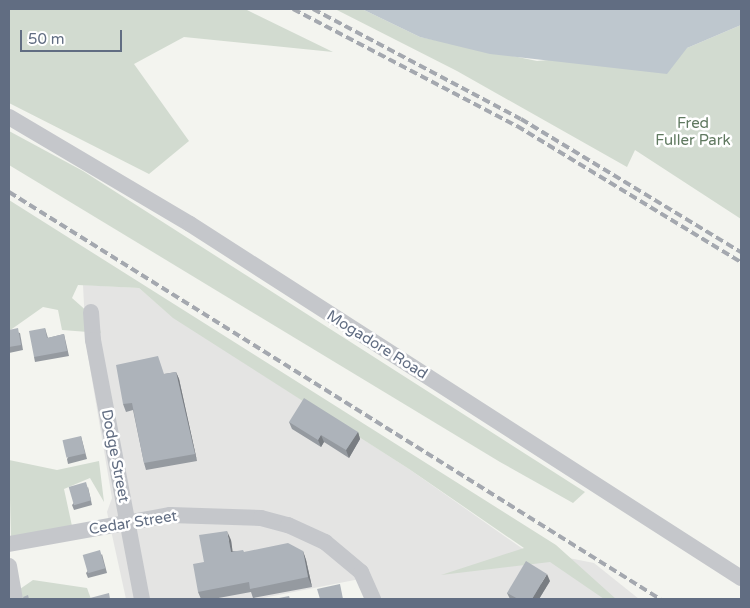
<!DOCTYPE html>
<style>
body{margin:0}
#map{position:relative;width:750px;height:608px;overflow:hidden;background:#f3f4ef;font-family:"Varela Round",sans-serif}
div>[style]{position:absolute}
.built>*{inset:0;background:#e4e4e3}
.green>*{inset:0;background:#d2dbd0}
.water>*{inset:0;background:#bec7ce}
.minor>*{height:16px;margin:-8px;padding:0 8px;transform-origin:8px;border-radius:8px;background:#c5c7cb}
.rail>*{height:4px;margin-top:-2px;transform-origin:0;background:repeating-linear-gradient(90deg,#a4a8af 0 8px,transparent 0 12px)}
.wall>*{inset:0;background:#959aa0}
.shaded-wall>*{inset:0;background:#797d82}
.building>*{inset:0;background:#adb3ba;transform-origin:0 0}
span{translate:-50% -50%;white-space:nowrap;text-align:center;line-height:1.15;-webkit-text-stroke:5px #fff;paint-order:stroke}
.park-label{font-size:15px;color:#607960}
.street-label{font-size:15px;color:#616d82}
.frame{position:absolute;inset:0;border:10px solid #616d82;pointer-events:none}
.scale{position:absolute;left:20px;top:30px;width:102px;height:22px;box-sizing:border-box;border:2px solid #616d82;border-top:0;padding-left:6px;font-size:15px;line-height:18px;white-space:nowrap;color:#616d82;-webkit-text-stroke:4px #fff;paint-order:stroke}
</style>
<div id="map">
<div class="built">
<div style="clip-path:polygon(83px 285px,139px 288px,169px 314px,409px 469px,523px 549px,594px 563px,639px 599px,377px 599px,370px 577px,258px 599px,126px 599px,107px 512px,112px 498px,86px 344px)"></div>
</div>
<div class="green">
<div style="clip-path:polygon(9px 9px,245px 9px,333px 52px,184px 37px,134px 64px,189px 141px,149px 174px,9px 103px)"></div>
<div style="clip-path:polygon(335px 9px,362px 9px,420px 37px,537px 61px,687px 48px,741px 25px,741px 219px,635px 150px,627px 167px,457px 71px)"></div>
<div style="clip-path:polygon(9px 131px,83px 171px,585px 492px,573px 503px,500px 462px,9px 165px)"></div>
<div style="clip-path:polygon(9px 200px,556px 545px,616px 599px,604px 599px,550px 562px,441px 575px,524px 548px,409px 469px,173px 318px,139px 288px,78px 285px,72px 298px,98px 321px,101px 333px,62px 330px,58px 310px,43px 307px,9px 331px)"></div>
<div style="clip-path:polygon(9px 460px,57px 470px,99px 461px,104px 502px,90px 478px,64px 489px,72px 526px,11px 538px)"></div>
<div style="clip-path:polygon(33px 580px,87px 588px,91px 599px,21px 599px,20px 589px)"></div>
</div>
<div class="water">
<div style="clip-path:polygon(362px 9px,741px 9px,741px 25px,687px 48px,667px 74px,490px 54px,420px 37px)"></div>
</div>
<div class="minor">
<div style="left:9px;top:117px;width:210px;rotate:30.6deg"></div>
<div style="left:190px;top:224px;width:655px;rotate:32.72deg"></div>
<div style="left:91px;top:312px;width:28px;rotate:86deg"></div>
<div style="left:93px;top:340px;width:264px;rotate:79.3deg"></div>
<div style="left:9px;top:544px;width:164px;rotate:-10.2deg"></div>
<div style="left:170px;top:515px;width:91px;rotate:1.9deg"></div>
<div style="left:261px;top:518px;width:28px;rotate:15deg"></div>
<div style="left:288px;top:525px;width:41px;rotate:24.7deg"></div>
<div style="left:325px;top:542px;width:47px;rotate:39.8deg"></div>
<div style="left:361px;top:572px;width:30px;rotate:66deg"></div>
<div style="left:9px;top:566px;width:34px;rotate:80deg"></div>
</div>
<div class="rail">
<div style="left:293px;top:9px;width:253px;rotate:27.6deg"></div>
<div style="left:517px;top:126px;width:262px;rotate:31.3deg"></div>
<div style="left:313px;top:9px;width:235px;rotate:27.9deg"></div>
<div style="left:521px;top:119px;width:257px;rotate:31.2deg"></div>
<div style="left:9px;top:192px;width:768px;rotate:32.01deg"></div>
</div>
<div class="wall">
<div style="clip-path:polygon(45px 328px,48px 338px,64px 334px,69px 356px,35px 362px,34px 357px)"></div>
<div style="clip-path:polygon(9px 330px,20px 333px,23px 350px,9px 353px)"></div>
<div style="clip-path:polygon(176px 372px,179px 379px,197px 461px,146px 470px,144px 463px,133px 410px,126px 412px,123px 404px,164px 374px)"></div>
<div style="clip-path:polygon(289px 422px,358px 432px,360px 439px,349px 458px,324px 442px,321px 447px,292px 429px)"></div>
<div style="clip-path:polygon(81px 436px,87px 459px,68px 464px,67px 459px)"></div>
<div style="clip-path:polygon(88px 487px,92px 505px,74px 510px,72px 505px)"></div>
<div style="clip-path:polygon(231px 540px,232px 551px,244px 552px,303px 551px,306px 560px,312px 587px,253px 598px,251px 592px,213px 599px,201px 599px,198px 592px,204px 562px)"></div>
<div style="clip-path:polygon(102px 554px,107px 573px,88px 578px,86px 573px)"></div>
<div style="clip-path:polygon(550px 581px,539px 599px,510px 599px,507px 593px)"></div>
</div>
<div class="shaded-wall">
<div style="clip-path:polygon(176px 372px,179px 379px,197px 461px,195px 454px)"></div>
<div style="clip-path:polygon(358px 432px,360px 439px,349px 458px,346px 450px)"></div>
<div style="clip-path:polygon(321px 435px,324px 442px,321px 447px,318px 440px)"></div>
<div style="clip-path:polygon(227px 531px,231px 540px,234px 561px,231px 552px)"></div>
<div style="clip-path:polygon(303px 551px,306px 560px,312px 587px,308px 577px)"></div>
<div style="clip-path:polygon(547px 574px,550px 581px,539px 599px,532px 599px)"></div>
</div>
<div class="building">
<div style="clip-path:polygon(18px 328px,21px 345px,9px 347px,9px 330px)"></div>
<div style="clip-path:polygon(45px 328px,47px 338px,64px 334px,67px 351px,34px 357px,29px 331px)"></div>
<div style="clip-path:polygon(158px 356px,164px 374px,176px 372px,195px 454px,144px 463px,132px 403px,123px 404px,116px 365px)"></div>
<div style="clip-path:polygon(304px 398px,358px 432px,346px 450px,321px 435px,318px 440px,289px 422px)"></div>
<div style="left:81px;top:436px;width:18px;height:19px;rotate:77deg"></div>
<div style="left:86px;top:482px;width:19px;height:18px;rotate:74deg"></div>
<div style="clip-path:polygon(227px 531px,231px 552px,243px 550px,244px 552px,288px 543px,303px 551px,308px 577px,250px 589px,249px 582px,198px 592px,193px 564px,204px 562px,199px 535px)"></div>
<div style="left:100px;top:550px;width:19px;height:18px;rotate:74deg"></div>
<div style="clip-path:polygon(526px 561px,547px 574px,532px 599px,518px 599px,507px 593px)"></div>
<div style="clip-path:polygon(340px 584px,343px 599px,320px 599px,317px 589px)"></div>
<div style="clip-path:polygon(109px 593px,110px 599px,91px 599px,90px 598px)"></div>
<div style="clip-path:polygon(28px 595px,29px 599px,24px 599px,23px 597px)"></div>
<div style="clip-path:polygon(289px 596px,290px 599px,274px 599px)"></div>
</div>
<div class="park-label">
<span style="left:693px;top:132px">Fred<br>Fuller Park</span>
</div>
<div class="street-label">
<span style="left:377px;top:345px;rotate:32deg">Mogadore Road</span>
<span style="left:115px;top:456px;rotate:79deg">Dodge Street</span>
<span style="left:133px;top:523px;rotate:-9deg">Cedar Street</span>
</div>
<div class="frame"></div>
<div class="scale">50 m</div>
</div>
